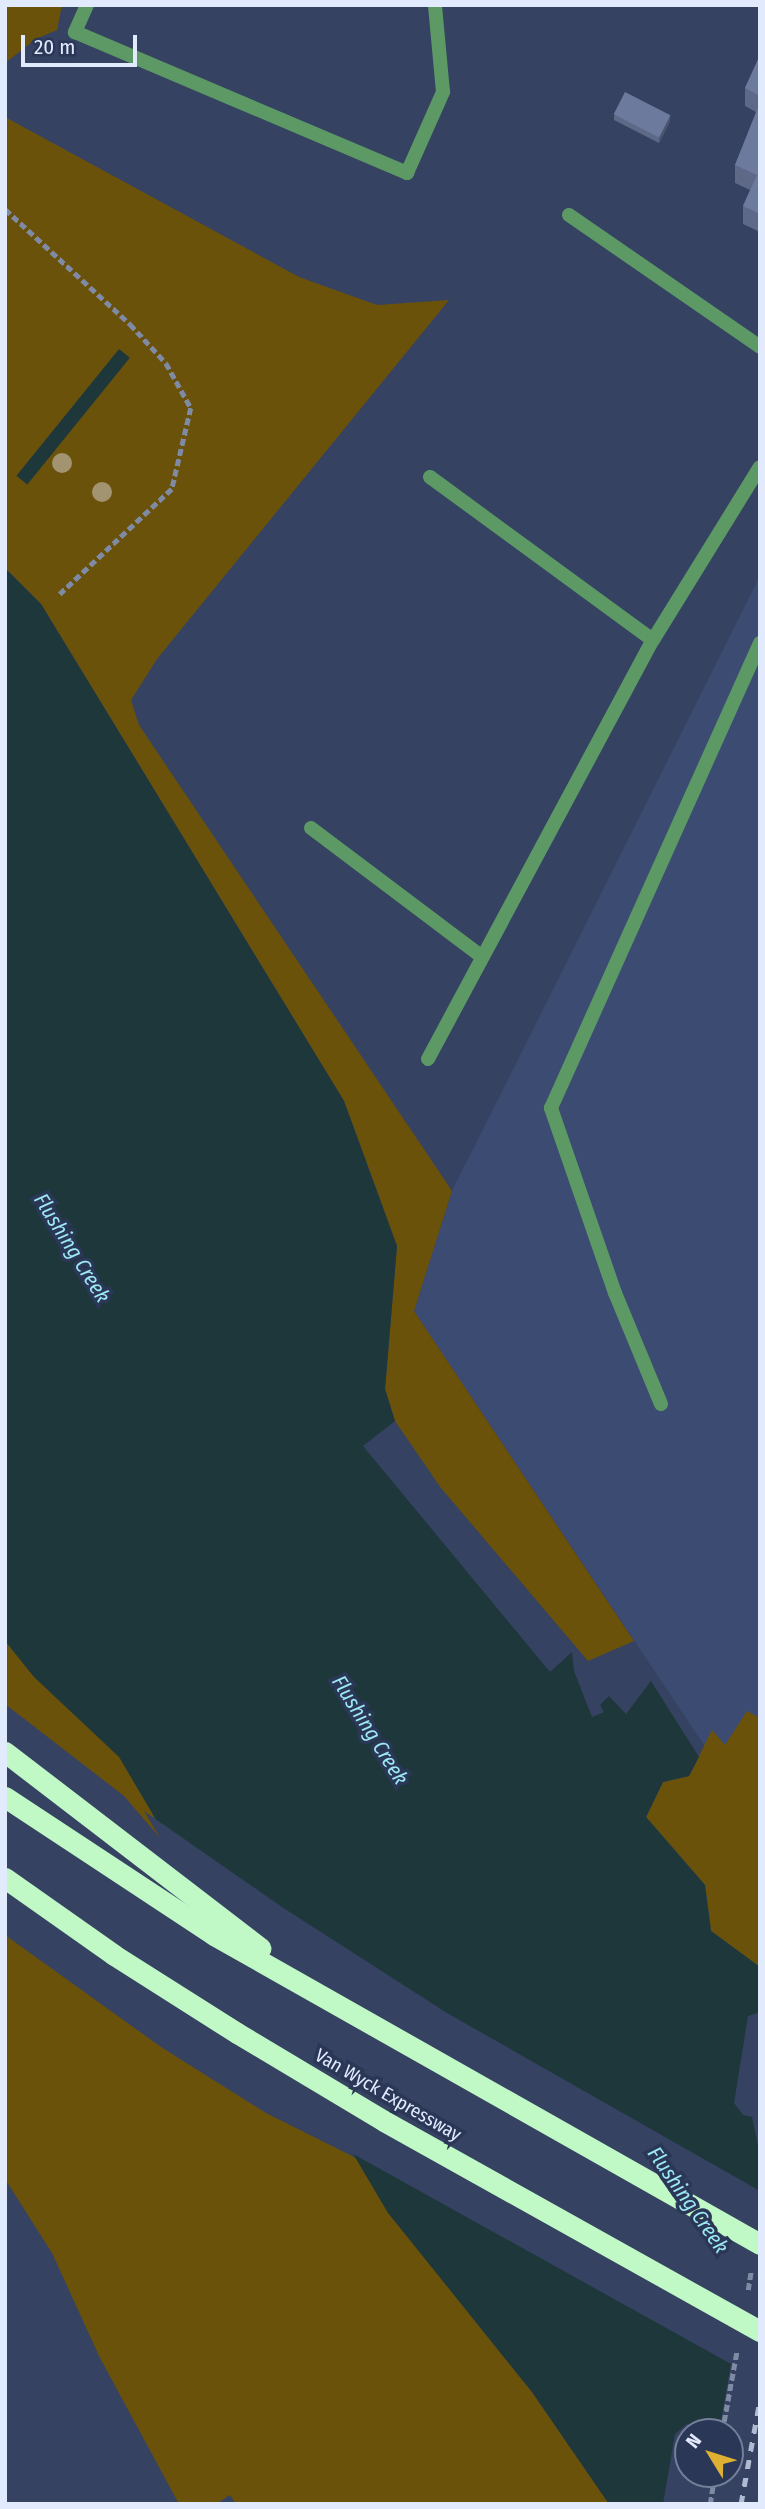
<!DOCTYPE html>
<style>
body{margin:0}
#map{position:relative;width:765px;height:2509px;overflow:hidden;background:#354262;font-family:"Fira Sans Condensed",sans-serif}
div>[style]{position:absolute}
.built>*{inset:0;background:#3c4b71}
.green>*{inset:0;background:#6a520b}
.water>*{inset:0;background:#1e373b;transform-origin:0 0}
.pier>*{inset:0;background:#354262}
.path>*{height:4.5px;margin-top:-2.25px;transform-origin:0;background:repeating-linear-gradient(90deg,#7f8aa5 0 7px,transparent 0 10.5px)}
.lane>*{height:14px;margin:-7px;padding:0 7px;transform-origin:7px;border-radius:7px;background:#5d9965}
.highway>*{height:21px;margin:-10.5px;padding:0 10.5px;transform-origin:10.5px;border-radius:10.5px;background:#c0f8c6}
.rail>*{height:5px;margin-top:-2.5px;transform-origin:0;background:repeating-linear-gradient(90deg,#b0bad1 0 9px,transparent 0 18px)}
.trees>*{width:20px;height:20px;margin:-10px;border-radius:50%;background:#a29371}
.wall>*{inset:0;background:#5d6987}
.shaded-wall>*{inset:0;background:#4c556e}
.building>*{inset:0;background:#6c7a9d;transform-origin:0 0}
span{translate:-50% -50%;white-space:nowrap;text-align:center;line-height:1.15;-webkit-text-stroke:7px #2b3756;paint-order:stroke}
.street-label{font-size:19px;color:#e2eafe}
.water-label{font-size:21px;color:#9ce8f3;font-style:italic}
.frame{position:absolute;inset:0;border:7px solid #e2eafe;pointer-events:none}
.north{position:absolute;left:674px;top:2418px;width:70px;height:70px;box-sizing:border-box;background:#2b3756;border:2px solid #747f99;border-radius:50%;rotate:308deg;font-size:19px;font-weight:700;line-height:28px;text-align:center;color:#e2eafe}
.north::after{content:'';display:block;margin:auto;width:24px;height:32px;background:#deb133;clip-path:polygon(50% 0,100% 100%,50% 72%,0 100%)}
.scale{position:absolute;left:21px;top:35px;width:116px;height:32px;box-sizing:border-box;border:4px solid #e2eafe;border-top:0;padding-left:9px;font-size:21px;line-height:24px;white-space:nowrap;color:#e2eafe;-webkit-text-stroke:5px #2b3756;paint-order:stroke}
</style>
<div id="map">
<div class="built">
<div style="clip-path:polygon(760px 576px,760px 1829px,414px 1311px,452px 1191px)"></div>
</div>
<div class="green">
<div style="clip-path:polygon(5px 5px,62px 5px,57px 30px,36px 39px,5px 63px)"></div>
<div style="clip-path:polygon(5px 117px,299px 277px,377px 305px,449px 300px,157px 659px,131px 700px,139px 725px,452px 1191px,414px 1311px,634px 1641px,588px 1661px,441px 1488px,395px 1421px,385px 1389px,397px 1246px,344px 1101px,41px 604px,5px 568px)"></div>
<div style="clip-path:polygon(5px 1573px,98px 1691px,167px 1846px,124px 1796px,5px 1704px)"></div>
<div style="clip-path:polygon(747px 1711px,760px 1718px,760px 1967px,711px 1931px,705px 1885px,646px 1817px,663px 1782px,689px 1776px,712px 1730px,725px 1745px)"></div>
<div style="clip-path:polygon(5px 1935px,161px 2047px,266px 2113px,368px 2164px,456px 2297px,532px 2392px,609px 2504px,236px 2504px,230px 2495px,216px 2504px,179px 2504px,100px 2358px,52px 2253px,5px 2179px)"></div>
</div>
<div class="water">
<div style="left:119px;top:349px;width:14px;height:163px;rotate:39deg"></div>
<div style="clip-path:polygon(5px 568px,41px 604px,344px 1101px,397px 1246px,385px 1389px,395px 1421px,363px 1446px,550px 1672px,572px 1652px,574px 1671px,592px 1717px,604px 1712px,600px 1705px,609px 1696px,626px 1714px,651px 1681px,699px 1757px,689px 1776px,663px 1782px,646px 1817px,705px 1885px,711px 1931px,760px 1967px,760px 2012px,748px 2016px,734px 2103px,743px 2115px,752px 2117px,760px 2155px,760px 2438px,687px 2424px,675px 2434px,663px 2504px,609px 2504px,532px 2392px,388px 2213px,119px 1757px,34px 1677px,5px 1641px)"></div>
</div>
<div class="pier">
<div style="clip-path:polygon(144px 1811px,282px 1907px,447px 2013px,760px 2191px,760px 2441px,719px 2432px,731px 2364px,346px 2150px)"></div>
</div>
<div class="path">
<div style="left:5px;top:209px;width:170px;rotate:42.6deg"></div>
<div style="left:130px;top:324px;width:53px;rotate:47.3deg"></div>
<div style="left:166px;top:363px;width:51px;rotate:60.9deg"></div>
<div style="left:191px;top:408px;width:83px;rotate:103.2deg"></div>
<div style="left:172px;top:489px;width:156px;rotate:136.8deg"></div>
<div style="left:748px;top:2290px;width:19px;rotate:-81deg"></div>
<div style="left:722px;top:2432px;width:83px;rotate:-79.6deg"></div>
<div style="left:710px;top:2504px;width:30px;rotate:-81deg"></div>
</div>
<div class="lane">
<div style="left:87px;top:5px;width:30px;rotate:114deg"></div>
<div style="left:75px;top:32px;width:361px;rotate:23deg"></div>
<div style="left:407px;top:173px;width:89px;rotate:-66deg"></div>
<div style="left:443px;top:92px;width:87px;rotate:-95.3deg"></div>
<div style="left:569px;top:215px;width:232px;rotate:34.6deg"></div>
<div style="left:430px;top:477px;width:276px;rotate:36.2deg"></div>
<div style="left:311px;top:828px;width:213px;rotate:37deg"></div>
<div style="left:428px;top:1059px;width:476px;rotate:-61.8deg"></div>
<div style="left:653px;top:640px;width:203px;rotate:-58.3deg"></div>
<div style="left:661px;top:1404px;width:120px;rotate:-112.5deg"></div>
<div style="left:615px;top:1293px;width:196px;rotate:-109.1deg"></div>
<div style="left:551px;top:1108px;width:510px;rotate:-65.8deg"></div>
</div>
<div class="highway">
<div style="left:5px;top:1752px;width:322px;rotate:37.5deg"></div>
<div style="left:5px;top:1797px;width:250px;rotate:33.4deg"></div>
<div style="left:214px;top:1935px;width:627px;rotate:29.51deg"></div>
<div style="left:5px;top:1878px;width:133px;rotate:35.2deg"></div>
<div style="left:114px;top:1955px;width:146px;rotate:32.4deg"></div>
<div style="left:237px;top:2033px;width:171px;rotate:30.9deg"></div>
<div style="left:384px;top:2121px;width:431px;rotate:29.2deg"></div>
</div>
<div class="rail">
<div style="left:741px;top:2504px;width:107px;rotate:-79.7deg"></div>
</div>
<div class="trees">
<div style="left:62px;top:463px"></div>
<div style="left:102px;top:492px"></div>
</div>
<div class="wall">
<div style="clip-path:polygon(760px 55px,760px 232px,743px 224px,743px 206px,750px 190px,735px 183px,735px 165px,756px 112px,745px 106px,745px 88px)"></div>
<div style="clip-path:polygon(614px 115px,670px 121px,659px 143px,614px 120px)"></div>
</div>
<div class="shaded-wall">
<div style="clip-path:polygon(670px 115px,670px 121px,659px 143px,659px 137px)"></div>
</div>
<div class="building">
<div style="clip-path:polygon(760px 55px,760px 96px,745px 88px)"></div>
<div style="left:625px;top:92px;width:51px;height:25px;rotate:27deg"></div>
<div style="clip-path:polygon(760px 103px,760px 214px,743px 206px,757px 175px,735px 165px)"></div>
</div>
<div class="street-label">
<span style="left:388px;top:2095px;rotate:30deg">Van Wyck Expressway</span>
</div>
<div class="water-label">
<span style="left:72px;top:1248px;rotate:58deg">Flushing Creek</span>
<span style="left:370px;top:1730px;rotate:58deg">Flushing Creek</span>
<span style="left:688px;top:2200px;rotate:55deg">Flushing Creek</span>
</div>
<div class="frame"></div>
<div class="north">N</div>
<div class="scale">20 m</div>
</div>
